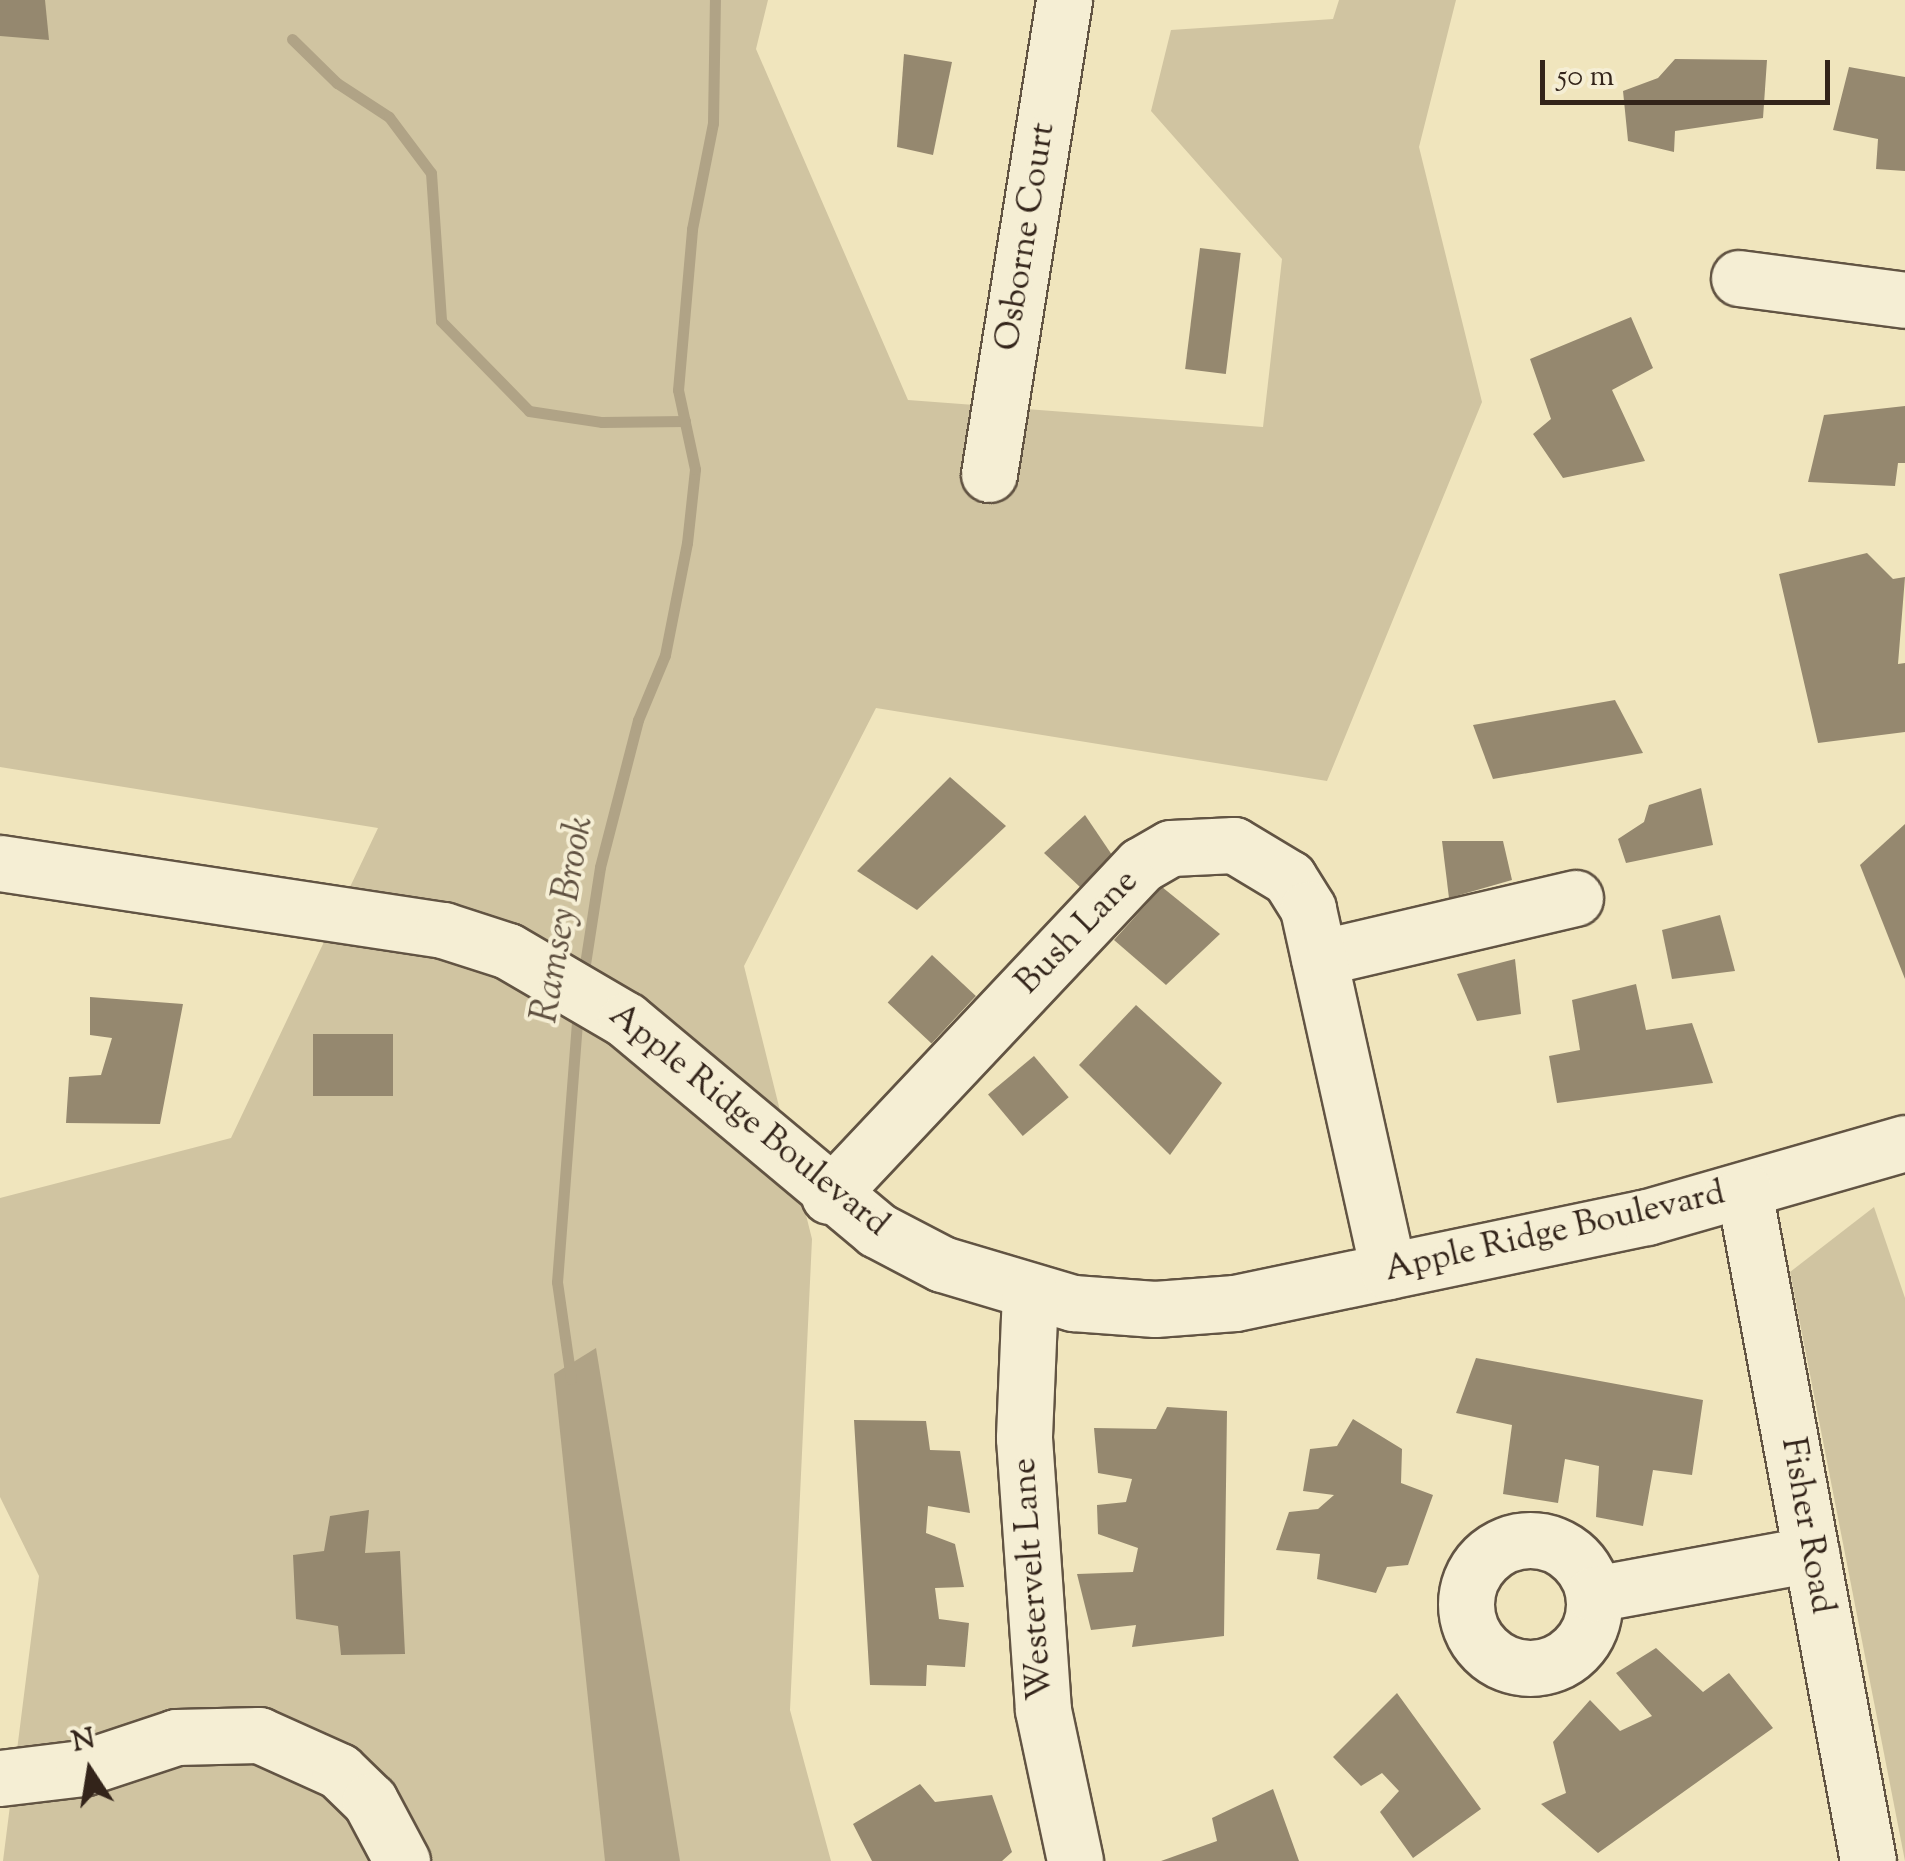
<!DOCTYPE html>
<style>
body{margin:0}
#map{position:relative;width:1905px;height:1861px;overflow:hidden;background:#f0e5bd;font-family:"Sorts Mill Goudy",serif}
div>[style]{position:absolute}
.green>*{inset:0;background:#d0c4a1}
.water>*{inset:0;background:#b0a386}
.stream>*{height:11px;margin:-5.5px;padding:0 5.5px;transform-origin:5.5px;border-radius:5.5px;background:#b0a386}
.building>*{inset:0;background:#95886f;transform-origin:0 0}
.roads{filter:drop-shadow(2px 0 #625443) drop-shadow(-2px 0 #625443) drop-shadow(0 2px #625443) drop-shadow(0 -2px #625443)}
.minor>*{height:55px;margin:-27.5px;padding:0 27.5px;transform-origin:27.5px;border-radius:27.5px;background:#f5eed4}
.minor>.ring{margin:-27.5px;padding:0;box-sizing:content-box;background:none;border:55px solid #f5eed4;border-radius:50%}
span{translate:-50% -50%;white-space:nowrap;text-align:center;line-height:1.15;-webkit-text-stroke:8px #f5eed4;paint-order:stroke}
.street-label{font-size:35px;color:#33241a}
.water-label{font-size:38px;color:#5f5040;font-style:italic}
.north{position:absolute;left:40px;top:1721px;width:100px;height:100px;-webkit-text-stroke:8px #f5eed4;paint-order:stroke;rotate:348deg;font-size:28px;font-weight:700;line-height:40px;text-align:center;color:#33241a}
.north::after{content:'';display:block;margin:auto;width:35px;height:45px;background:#33241a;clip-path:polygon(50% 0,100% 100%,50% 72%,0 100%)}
.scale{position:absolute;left:1540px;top:60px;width:290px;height:45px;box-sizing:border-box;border:5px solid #33241a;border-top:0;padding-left:12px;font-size:30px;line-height:35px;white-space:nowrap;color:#33241a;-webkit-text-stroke:8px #f5eed4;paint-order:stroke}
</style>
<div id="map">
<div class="green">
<div style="clip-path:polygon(0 0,768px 0,756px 49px,908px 400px,1263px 427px,1282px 259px,1151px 111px,1171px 30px,1333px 19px,1339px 0,1456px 0,1419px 147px,1482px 402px,1327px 781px,876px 708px,744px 966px,812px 1239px,790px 1710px,831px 1861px,3px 1861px,39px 1576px,0 1497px,0 1198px,231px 1138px,378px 828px,0 767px)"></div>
<div style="clip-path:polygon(1874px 1207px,1905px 1298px,1905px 1861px,1790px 1272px)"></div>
</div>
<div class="water">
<div style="clip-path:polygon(596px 1348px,680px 1861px,605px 1861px,554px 1374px)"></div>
</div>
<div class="stream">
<div style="left:292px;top:39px;width:63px;rotate:44.4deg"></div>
<div style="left:337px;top:83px;width:62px;rotate:33.2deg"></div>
<div style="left:389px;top:117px;width:70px;rotate:53.1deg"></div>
<div style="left:431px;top:173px;width:148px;rotate:86.1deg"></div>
<div style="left:441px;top:321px;width:126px;rotate:45.6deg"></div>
<div style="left:529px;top:411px;width:74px;rotate:8.6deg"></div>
<div style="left:602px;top:422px;width:83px;rotate:-0.7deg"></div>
<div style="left:583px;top:977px;width:111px;rotate:-81.2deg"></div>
<div style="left:600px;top:867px;width:152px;rotate:-75.5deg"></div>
<div style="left:638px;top:720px;width:70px;rotate:-67.4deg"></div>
<div style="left:665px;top:655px;width:114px;rotate:-78.9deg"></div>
<div style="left:687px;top:543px;width:74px;rotate:-83.8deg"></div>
<div style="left:695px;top:469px;width:81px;rotate:-102.1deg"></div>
<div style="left:678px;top:390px;width:162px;rotate:-85deg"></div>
<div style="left:692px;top:229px;width:108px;rotate:-78.8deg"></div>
<div style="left:713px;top:123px;width:123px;rotate:-89.1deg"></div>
<div style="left:571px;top:1379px;width:98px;rotate:-98.2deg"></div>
<div style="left:557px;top:1282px;width:273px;rotate:-85.6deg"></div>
</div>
<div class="building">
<div style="clip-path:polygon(0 0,45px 0,49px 40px,0 36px)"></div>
<div style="clip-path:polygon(904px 54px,952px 62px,933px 155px,897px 147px)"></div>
<div style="clip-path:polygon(1675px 59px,1767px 60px,1763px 118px,1675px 131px,1674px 152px,1628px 141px,1623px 91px,1658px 78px)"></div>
<div style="clip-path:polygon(1849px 67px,1905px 77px,1905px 171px,1876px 169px,1878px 139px,1833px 130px)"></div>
<div style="left:1200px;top:248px;width:41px;height:122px;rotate:7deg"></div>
<div style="clip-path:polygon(1631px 317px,1653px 368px,1612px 390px,1645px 461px,1563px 478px,1533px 434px,1551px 419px,1530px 359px)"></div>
<div style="clip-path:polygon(1905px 406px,1905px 463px,1898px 463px,1895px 486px,1808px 482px,1824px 415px)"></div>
<div style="clip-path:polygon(1867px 553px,1893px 579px,1905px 577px,1898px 664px,1905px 663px,1905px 732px,1818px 743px,1779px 574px)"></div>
<div style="clip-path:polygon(1615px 700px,1643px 753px,1493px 779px,1473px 725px)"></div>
<div style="clip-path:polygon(950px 777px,1006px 826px,917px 910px,857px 871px)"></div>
<div style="clip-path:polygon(1701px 788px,1713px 845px,1626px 863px,1618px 839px,1644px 822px,1649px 805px)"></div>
<div style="clip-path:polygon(1085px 815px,1112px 855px,1081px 888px,1044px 853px)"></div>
<div style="clip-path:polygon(1905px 824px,1905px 979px,1860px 865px)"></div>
<div style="clip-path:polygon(1442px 841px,1503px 841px,1512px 880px,1449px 898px)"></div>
<div style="clip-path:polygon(1162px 887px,1220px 934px,1166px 985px,1114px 940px)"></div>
<div style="clip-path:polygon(1720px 915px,1735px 971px,1672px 979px,1662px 930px)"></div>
<div style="left:932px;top:955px;width:60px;height:65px;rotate:43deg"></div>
<div style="clip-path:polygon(1515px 959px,1521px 1014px,1477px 1021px,1457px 974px)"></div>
<div style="clip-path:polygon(1636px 984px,1646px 1030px,1692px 1023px,1713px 1083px,1557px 1103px,1549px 1056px,1580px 1050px,1572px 1000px)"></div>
<div style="clip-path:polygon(90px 997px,183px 1004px,160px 1124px,66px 1123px,69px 1077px,101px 1075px,112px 1038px,90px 1035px)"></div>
<div style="clip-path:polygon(1136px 1005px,1222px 1083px,1170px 1155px,1079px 1065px)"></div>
<div style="left:393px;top:1034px;width:62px;height:80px;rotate:90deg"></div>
<div style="left:1034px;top:1056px;width:54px;height:60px;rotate:50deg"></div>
<div style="clip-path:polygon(1476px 1358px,1703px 1400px,1692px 1475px,1653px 1470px,1643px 1526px,1596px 1517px,1599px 1466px,1565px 1459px,1558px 1503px,1503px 1494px,1512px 1425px,1456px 1413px)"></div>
<div style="clip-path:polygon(1167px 1407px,1227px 1411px,1224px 1636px,1132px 1647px,1136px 1625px,1091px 1630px,1077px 1574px,1133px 1572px,1138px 1548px,1098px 1534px,1097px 1505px,1126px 1502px,1132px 1479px,1098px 1473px,1094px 1428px,1156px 1429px)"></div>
<div style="clip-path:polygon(1353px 1419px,1402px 1449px,1401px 1483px,1433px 1495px,1408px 1565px,1387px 1567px,1376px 1593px,1317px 1579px,1320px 1554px,1276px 1550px,1289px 1512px,1318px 1509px,1334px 1495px,1303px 1491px,1310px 1449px,1337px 1446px)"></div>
<div style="clip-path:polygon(854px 1420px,926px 1421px,930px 1450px,960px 1451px,970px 1513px,928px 1506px,926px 1533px,955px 1544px,964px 1587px,935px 1588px,939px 1619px,969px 1623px,965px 1667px,927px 1665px,926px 1686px,870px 1685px)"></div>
<div style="clip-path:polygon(369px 1510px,365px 1553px,400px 1551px,405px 1654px,341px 1655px,338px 1626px,296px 1619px,293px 1555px,324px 1551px,330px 1516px)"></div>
<div style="clip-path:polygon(1656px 1648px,1703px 1692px,1729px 1673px,1773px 1728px,1598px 1853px,1541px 1804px,1566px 1793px,1553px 1742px,1590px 1700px,1620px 1731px,1652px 1716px,1616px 1673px)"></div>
<div style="clip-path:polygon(1397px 1693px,1481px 1809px,1413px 1858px,1380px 1812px,1399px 1791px,1382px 1773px,1361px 1786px,1333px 1757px)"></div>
<div style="clip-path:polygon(920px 1784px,935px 1802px,992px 1795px,1012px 1852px,1002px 1861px,872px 1861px,853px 1824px)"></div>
<div style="clip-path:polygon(1273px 1789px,1299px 1861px,1161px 1861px,1217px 1841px,1212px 1818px)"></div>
</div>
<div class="roads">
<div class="minor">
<div style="left:1739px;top:278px;width:167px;rotate:7.5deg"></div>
<div style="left:989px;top:474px;width:480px;rotate:-81deg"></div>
<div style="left:0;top:863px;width:448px;rotate:8.6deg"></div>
<div style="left:443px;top:930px;width:68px;rotate:17.9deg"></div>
<div style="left:508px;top:951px;width:137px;rotate:30.3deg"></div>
<div style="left:626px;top:1020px;width:327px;rotate:39.9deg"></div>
<div style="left:877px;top:1230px;width:73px;rotate:27.6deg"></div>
<div style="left:942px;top:1264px;width:137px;rotate:16.6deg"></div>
<div style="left:1073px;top:1303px;width:82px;rotate:4.2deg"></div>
<div style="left:1155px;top:1309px;width:80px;rotate:-4.3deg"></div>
<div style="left:1235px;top:1303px;width:421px;rotate:-11.8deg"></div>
<div style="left:1647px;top:1217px;width:268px;rotate:-16deg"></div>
<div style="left:1319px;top:958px;width:263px;rotate:-13.2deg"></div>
<div style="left:1744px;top:1191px;width:681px;rotate:79.51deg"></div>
<div style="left:829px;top:1196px;width:455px;rotate:-46.7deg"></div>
<div style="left:1141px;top:865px;width:34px;rotate:-30deg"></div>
<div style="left:1171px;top:848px;width:63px;rotate:-2.7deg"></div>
<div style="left:1234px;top:845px;width:64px;rotate:31deg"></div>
<div style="left:1289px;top:878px;width:36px;rotate:58deg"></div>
<div style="left:1308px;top:909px;width:371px;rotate:77.5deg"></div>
<div style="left:1030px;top:1293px;width:145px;rotate:92.4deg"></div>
<div style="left:1024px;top:1438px;width:273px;rotate:86deg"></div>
<div style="left:1043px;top:1710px;width:154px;rotate:78deg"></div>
<div class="ring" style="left:1466px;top:1540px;width:73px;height:73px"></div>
<div style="left:1594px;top:1594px;width:221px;rotate:-10.4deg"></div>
<div style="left:0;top:1778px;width:84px;rotate:-6.9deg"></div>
<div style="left:83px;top:1768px;width:98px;rotate:-18.4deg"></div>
<div style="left:176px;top:1737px;width:83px;rotate:-1.4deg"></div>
<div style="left:259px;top:1735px;width:88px;rotate:24.2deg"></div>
<div style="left:339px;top:1771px;width:43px;rotate:44.1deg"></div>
<div style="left:370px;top:1801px;width:68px;rotate:61.9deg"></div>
</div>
</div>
<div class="street-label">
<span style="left:1027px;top:237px;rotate:-81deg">Osborne Court</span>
<span style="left:1078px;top:933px;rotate:-46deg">Bush Lane</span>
<span style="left:748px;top:1121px;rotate:39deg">Apple Ridge Boulevard</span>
<span style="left:1555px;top:1233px;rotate:-13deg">Apple Ridge Boulevard</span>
<span style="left:1806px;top:1526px;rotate:80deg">Fisher Road</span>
<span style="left:1034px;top:1579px;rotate:-94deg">Westervelt Lane</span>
</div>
<div class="water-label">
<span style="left:565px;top:920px;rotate:-80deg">Ramsey Brook</span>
</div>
<div class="north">N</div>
<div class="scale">50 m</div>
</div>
